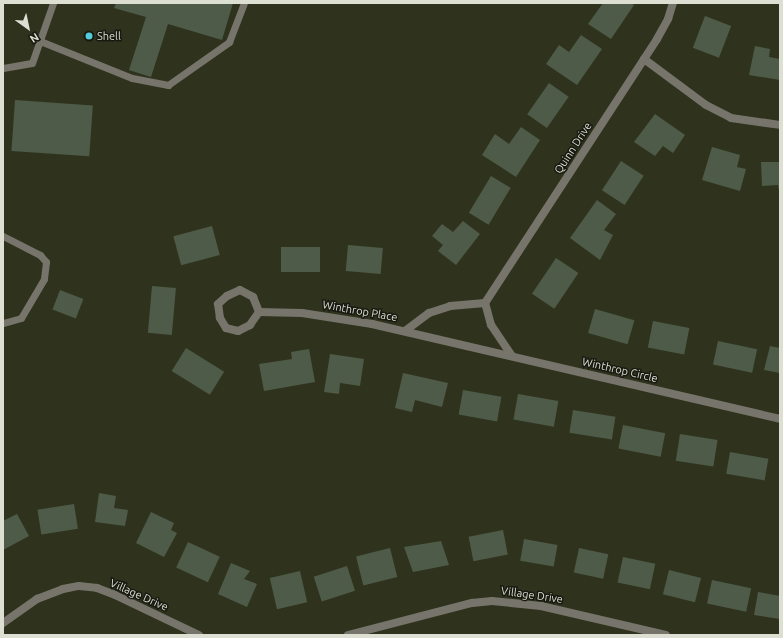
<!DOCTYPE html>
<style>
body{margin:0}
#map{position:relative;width:783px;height:638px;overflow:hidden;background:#2f331e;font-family:Ubuntu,sans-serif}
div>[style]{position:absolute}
.building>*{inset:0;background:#4e5b48;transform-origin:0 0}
.lane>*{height:7px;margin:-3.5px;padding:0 3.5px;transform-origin:3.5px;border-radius:3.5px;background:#77756b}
.street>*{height:8px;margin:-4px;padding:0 4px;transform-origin:4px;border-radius:4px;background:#77756b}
.dots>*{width:11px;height:11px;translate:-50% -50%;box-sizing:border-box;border:2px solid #181a11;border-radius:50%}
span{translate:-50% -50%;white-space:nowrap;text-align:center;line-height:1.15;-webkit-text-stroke:3px #181a11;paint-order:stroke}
.poi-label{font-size:11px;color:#dcdfd2}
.left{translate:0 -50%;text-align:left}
.street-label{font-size:11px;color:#dcdfd2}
.frame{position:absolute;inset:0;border:4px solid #dcdfd2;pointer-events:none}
.north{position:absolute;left:8px;top:8px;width:40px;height:40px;-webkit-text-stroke:3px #181a11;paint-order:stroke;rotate:147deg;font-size:11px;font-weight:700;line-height:16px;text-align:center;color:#dcdfd2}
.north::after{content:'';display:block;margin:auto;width:14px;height:18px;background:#dcdfd2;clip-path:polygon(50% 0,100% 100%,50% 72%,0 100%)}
</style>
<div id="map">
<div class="building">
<div style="clip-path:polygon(116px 3px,233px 3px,222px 40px,168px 24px,151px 77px,129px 70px,146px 17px,114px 8px)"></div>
<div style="clip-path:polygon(603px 3px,631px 3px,634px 5px,611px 39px,588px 24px)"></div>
<div style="left:705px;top:16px;width:28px;height:34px;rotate:21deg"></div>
<div style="clip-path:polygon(581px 35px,602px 49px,577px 85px,546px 64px,559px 45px,569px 52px)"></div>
<div style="clip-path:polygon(755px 46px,770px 49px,769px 57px,780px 59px,780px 80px,749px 75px)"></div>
<div style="left:549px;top:83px;width:24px;height:38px;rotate:35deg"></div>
<div style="left:15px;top:100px;width:78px;height:51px;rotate:4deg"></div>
<div style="clip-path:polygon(655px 114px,685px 135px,673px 153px,663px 146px,655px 156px,634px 142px)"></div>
<div style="clip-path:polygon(521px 127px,540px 140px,516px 177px,482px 155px,495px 134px,509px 144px)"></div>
<div style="clip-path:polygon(712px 147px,740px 155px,737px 167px,746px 169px,740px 191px,702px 180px)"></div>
<div style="left:621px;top:161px;width:27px;height:35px;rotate:33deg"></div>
<div style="clip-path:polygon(761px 162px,780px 162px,780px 197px,778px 185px,762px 186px)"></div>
<div style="left:491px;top:176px;width:23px;height:43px;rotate:31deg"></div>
<div style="clip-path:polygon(597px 200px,616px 214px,604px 230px,613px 235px,600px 260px,570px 238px)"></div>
<div style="clip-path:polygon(463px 221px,480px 234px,456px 265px,438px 251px,443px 245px,432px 236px,442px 224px,453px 232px)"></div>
<div style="left:212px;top:226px;width:30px;height:40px;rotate:75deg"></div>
<div style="left:348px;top:245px;width:35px;height:26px;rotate:5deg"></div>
<div style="left:320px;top:247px;width:25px;height:39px;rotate:90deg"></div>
<div style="left:556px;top:258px;width:27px;height:43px;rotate:34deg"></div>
<div style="left:152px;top:286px;width:24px;height:47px;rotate:5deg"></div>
<div style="left:60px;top:290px;width:25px;height:21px;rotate:21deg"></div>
<div style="left:595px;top:309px;width:41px;height:25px;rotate:16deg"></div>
<div style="left:653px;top:321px;width:37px;height:27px;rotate:11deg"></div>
<div style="left:718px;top:341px;width:40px;height:24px;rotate:12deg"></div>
<div style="clip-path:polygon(770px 346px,780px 348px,780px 373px,764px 370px)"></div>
<div style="left:186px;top:348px;width:45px;height:27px;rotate:32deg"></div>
<div style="clip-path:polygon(309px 349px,315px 382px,264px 391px,259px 364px,292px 359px,291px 352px)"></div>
<div style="clip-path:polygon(330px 354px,364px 359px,360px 386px,340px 383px,339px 394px,324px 392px)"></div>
<div style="clip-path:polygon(403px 373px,448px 383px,442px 407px,415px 400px,412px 412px,395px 408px)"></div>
<div style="left:463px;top:390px;width:39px;height:25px;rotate:10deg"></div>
<div style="left:518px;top:394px;width:41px;height:26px;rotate:10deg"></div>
<div style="left:573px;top:410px;width:43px;height:23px;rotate:9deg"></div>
<div style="left:623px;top:425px;width:43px;height:24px;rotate:11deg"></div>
<div style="left:680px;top:434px;width:38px;height:27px;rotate:9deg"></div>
<div style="left:730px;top:452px;width:39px;height:22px;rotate:10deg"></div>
<div style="clip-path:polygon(99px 493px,116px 496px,114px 508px,128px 510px,125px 526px,95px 522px)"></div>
<div style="left:74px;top:504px;width:25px;height:37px;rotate:81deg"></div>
<div style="clip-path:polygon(151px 512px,174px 523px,171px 530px,177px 533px,164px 557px,136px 543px)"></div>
<div style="clip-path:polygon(17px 514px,29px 536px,3px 550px,3px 521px)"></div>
<div style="left:503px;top:530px;width:25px;height:35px;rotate:79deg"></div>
<div style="left:524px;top:539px;width:34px;height:22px;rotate:10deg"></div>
<div style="clip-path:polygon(441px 541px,449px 565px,413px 572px,404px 547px)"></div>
<div style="left:188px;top:542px;width:35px;height:28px;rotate:25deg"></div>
<div style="left:390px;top:548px;width:30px;height:35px;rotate:76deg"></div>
<div style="left:579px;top:548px;width:30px;height:25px;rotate:12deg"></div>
<div style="left:623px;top:557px;width:33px;height:26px;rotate:12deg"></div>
<div style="clip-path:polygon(231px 563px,250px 571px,244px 579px,257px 584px,247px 607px,218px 594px)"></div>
<div style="left:347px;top:566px;width:26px;height:35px;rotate:72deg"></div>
<div style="left:669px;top:570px;width:33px;height:25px;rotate:14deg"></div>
<div style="left:300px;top:571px;width:32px;height:31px;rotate:77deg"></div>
<div style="left:712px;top:580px;width:40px;height:24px;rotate:12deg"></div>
<div style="clip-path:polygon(758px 592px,780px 596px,780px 619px,754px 615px)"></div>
</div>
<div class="lane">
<div style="left:40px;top:41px;width:99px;rotate:21.9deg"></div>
<div style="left:132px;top:78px;width:37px;rotate:11deg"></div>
<div style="left:168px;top:85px;width:75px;rotate:-35.2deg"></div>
<div style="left:229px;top:42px;width:42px;rotate:-69deg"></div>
<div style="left:3px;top:68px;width:29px;rotate:-10deg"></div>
<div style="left:32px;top:63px;width:64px;rotate:-70.7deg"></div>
<div style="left:3px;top:236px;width:42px;rotate:27.2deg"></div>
<div style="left:40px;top:255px;width:9px;rotate:49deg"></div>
<div style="left:46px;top:262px;width:17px;rotate:97deg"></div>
<div style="left:44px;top:279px;width:45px;rotate:120.5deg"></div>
<div style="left:21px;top:318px;width:19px;rotate:164deg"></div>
</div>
<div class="street">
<div style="left:644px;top:59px;width:77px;rotate:36.6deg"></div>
<div style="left:706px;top:105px;width:28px;rotate:27deg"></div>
<div style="left:731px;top:118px;width:49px;rotate:8.1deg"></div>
<div style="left:259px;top:312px;width:16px;rotate:125deg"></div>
<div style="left:250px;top:325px;width:13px;rotate:153deg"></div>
<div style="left:238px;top:331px;width:12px;rotate:-166deg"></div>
<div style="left:226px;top:328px;width:12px;rotate:-121deg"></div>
<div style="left:220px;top:318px;width:14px;rotate:-98deg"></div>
<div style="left:218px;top:304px;width:12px;rotate:-42deg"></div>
<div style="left:227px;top:296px;width:14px;rotate:-25deg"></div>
<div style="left:240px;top:290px;width:15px;rotate:28deg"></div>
<div style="left:253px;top:297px;width:16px;rotate:68deg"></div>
<div style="left:259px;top:312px;width:43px;rotate:1.3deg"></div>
<div style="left:302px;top:313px;width:71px;rotate:8.9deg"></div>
<div style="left:372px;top:324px;width:419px;rotate:13.1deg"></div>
<div style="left:405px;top:331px;width:30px;rotate:-37deg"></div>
<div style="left:429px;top:313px;width:22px;rotate:-18deg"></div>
<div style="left:450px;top:306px;width:35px;rotate:-5deg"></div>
<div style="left:512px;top:356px;width:37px;rotate:-124deg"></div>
<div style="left:491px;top:325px;width:23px;rotate:-105deg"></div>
<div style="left:485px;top:303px;width:315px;rotate:-56.9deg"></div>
<div style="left:657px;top:39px;width:23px;rotate:-61deg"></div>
<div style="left:668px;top:19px;width:17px;rotate:-73deg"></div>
<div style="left:3px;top:623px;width:42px;rotate:-35.2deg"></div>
<div style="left:37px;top:599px;width:28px;rotate:-21deg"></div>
<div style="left:63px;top:589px;width:16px;rotate:-11deg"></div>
<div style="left:79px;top:586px;width:18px;rotate:6deg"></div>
<div style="left:97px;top:588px;width:19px;rotate:21deg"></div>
<div style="left:115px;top:595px;width:93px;rotate:25.5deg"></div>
<div style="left:348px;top:635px;width:128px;rotate:-14.5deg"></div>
<div style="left:472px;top:603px;width:20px;rotate:-6deg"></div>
<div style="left:492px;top:601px;width:49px;rotate:5.8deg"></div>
<div style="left:541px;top:606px;width:128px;rotate:13.1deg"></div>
</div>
<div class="dots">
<div style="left:89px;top:36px;background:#53cbdc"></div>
</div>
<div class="poi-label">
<span class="left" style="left:97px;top:36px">Shell</span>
</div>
<div class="street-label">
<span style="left:573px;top:148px;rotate:-57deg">Quinn Drive</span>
<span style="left:360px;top:311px;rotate:10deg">Winthrop Place</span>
<span style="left:620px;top:370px;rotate:13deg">Winthrop Circle</span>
<span style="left:139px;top:595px;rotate:24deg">Village Drive</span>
<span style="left:532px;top:595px;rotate:8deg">Village Drive</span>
</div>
<div class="frame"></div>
<div class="north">N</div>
</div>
